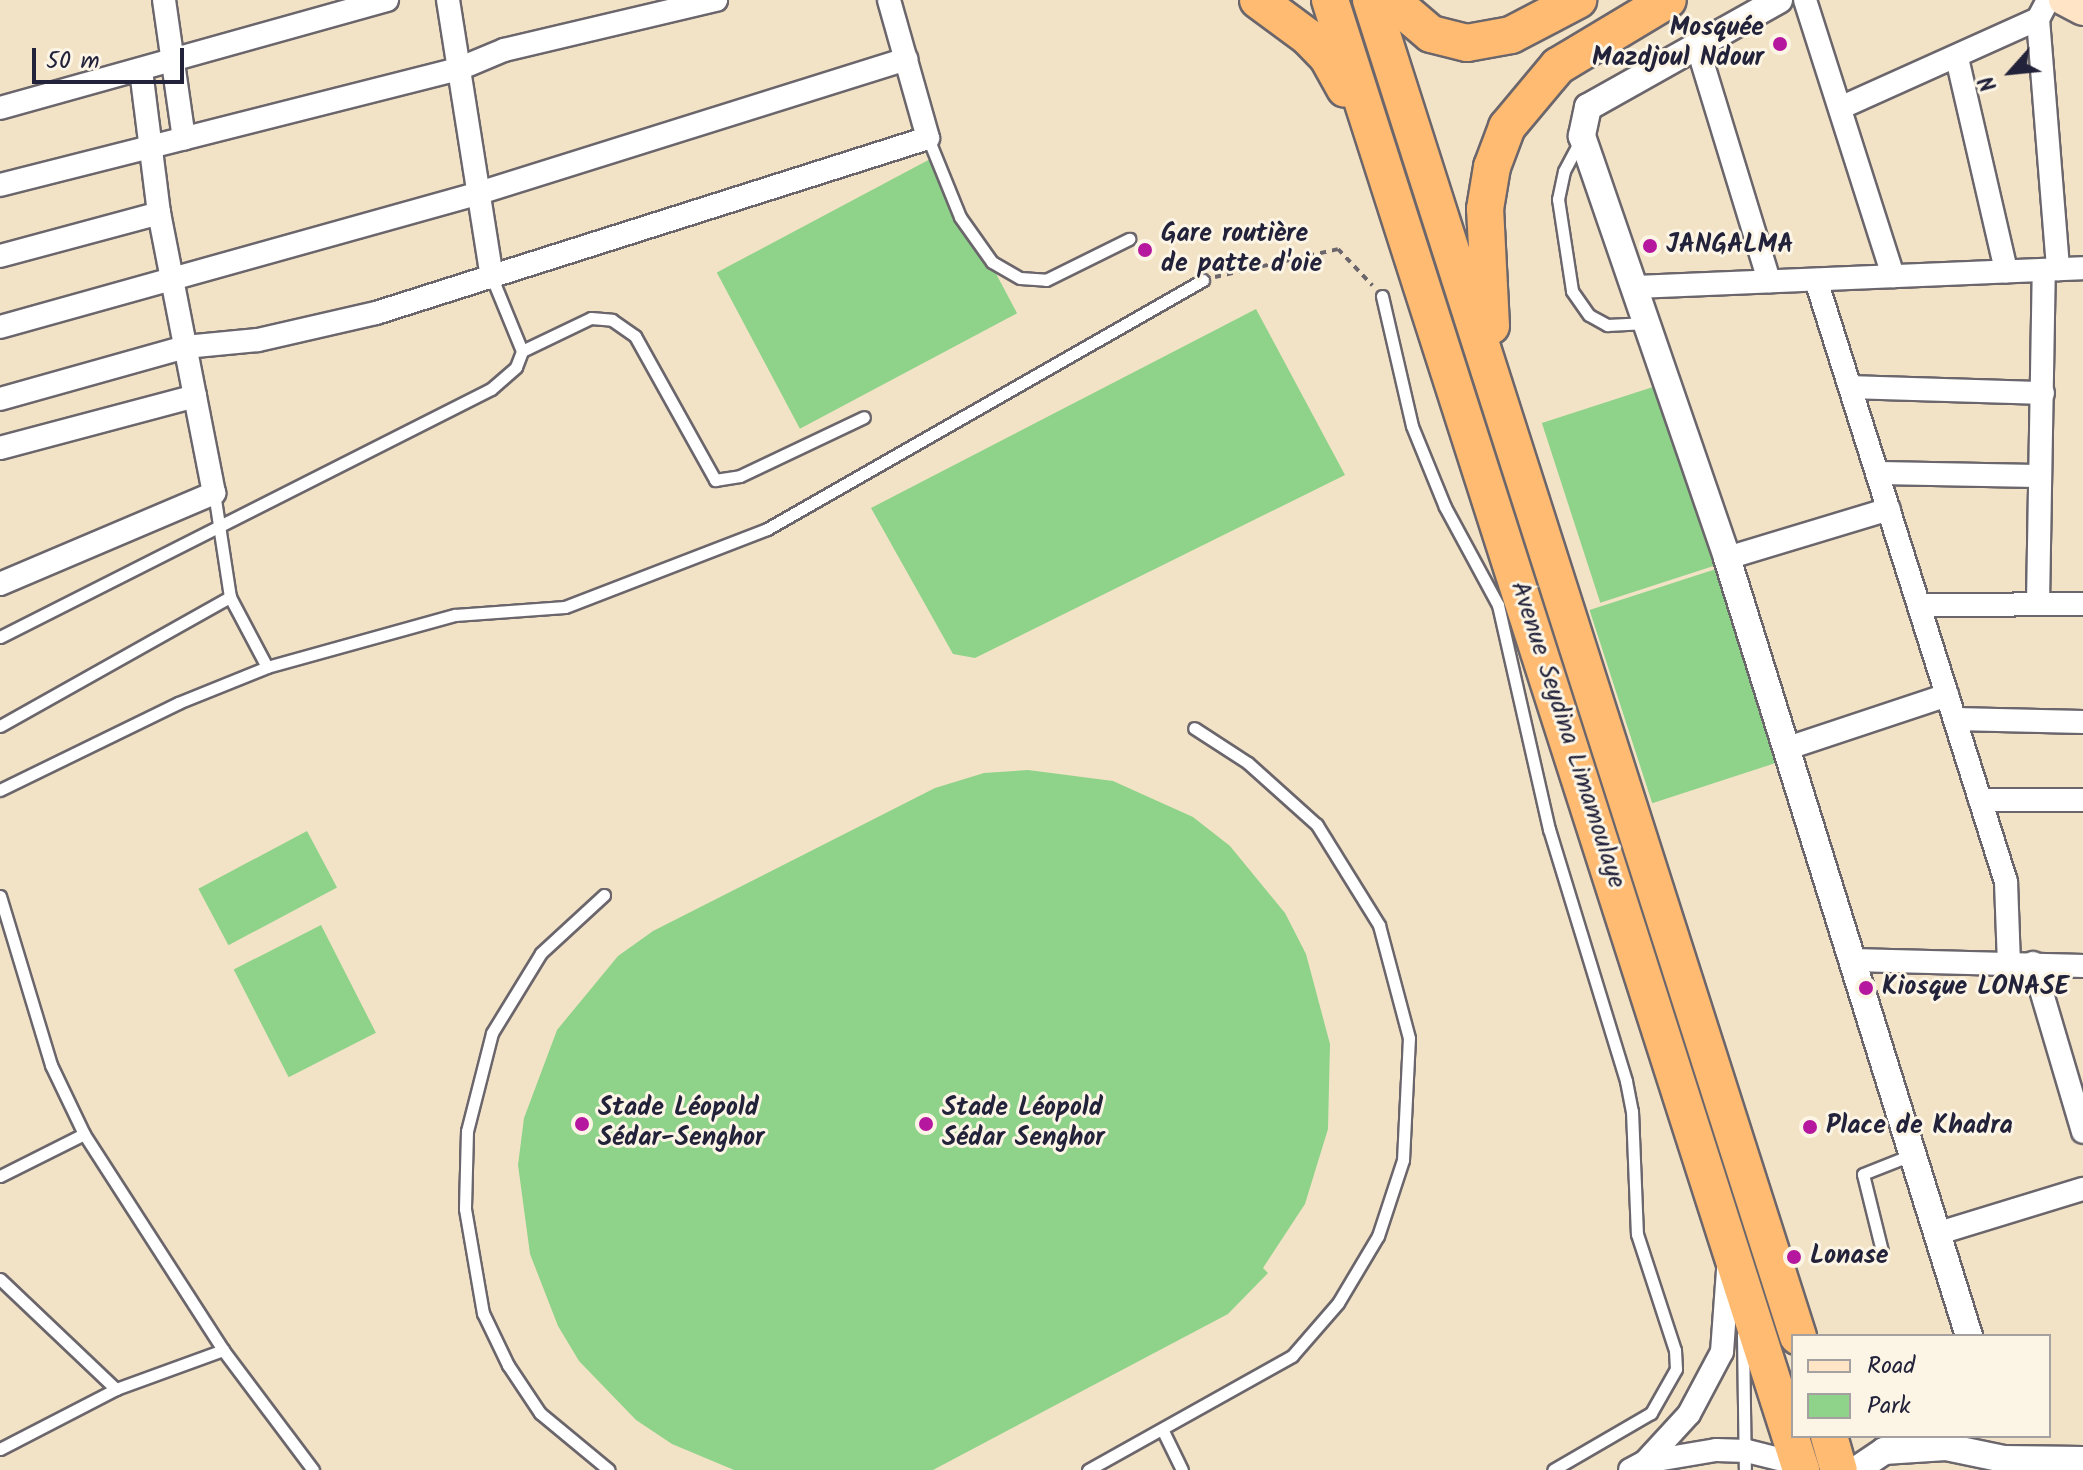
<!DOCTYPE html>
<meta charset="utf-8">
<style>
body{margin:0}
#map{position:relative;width:2083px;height:1470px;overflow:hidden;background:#f3e3c6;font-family:Kalam,sans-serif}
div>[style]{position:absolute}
.green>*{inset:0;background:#8fd38b;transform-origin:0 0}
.path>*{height:4px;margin-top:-2px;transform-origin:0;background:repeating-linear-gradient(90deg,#6b666c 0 6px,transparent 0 12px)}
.roads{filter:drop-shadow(2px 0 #6b666c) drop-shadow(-2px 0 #6b666c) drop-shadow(0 2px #6b666c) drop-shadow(0 -2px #6b666c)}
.service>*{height:11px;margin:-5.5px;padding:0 5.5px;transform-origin:5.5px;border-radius:5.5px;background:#fff}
.minor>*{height:22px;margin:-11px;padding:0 11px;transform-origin:11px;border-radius:11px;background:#fff}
.tertiary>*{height:26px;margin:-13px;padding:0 13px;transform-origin:13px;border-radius:13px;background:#fff}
.secondary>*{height:30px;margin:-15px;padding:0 15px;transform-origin:15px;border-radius:15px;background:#ffe4c6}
.trunk>*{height:36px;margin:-18px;padding:0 18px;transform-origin:18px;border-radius:18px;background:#ffbb71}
.dots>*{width:22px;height:22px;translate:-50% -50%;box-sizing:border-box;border:4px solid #fcf5e5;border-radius:50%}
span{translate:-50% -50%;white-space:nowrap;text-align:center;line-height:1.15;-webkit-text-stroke:6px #fcf5e5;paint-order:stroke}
.poi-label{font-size:26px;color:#22223b;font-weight:700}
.right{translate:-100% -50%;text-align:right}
.left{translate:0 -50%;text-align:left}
.street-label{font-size:26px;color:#22223b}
.legend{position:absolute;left:1791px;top:1334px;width:260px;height:104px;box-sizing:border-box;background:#fcf5e5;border:2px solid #a5a1a1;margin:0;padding:10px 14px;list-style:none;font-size:24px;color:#22223b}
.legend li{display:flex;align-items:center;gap:16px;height:40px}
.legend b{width:40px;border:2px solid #a5a1a1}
.north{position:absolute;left:1971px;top:32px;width:80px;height:80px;-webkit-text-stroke:6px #fcf5e5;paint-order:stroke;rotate:243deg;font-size:22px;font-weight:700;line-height:32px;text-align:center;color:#22223b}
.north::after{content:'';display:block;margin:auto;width:28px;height:36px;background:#22223b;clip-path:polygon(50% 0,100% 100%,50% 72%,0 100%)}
.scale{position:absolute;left:32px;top:48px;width:152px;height:36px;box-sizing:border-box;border:4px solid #22223b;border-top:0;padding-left:10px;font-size:24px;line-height:28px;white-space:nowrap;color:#22223b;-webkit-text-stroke:6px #fcf5e5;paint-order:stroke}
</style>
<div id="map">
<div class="green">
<div style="left:934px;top:157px;width:177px;height:246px;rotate:62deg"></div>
<div style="clip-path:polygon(1256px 309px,1345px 475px,975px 658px,953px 654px,871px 508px)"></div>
<div style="left:1656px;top:386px;width:189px;height:120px;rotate:72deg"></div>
<div style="left:1716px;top:569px;width:203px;height:133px;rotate:72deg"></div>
<div style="clip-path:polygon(1028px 770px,1113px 781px,1193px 817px,1230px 846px,1285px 913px,1306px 954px,1330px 1044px,1328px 1129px,1305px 1204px,1263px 1268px,1268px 1273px,1228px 1314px,933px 1470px,734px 1470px,672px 1444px,636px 1420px,579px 1361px,558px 1326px,530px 1254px,518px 1165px,524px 1118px,557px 1030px,618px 956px,653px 931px,935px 788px,984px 773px)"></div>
<div style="left:307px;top:831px;width:64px;height:123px;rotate:62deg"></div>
<div style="left:321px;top:925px;width:121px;height:98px;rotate:63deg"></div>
</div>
<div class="path">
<div style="left:1215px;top:277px;width:126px;rotate:-12.8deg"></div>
<div style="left:1338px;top:249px;width:50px;rotate:46.6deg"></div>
</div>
<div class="roads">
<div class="service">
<div style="left:928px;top:138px;width:85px;rotate:67.9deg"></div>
<div style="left:960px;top:217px;width:55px;rotate:54.6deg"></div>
<div style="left:992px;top:262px;width:32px;rotate:30deg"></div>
<div style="left:1020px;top:278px;width:26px;rotate:4deg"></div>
<div style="left:1046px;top:280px;width:93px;rotate:-26.3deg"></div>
<div style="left:1581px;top:139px;width:36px;rotate:118deg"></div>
<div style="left:1564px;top:171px;width:29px;rotate:102deg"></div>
<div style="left:1558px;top:199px;width:93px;rotate:81.3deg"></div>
<div style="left:1572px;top:291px;width:29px;rotate:55deg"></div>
<div style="left:1589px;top:315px;width:21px;rotate:29deg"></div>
<div style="left:1607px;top:325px;width:40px;rotate:-2.9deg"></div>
<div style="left:1382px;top:296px;width:133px;rotate:77deg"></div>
<div style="left:1412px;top:426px;width:87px;rotate:67.8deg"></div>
<div style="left:1445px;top:507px;width:111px;rotate:61.6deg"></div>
<div style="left:1498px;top:605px;width:230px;rotate:77.2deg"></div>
<div style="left:1549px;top:829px;width:264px;rotate:73deg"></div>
<div style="left:1626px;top:1081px;width:31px;rotate:79deg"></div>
<div style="left:1632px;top:1111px;width:123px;rotate:87.7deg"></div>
<div style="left:1637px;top:1234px;width:122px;rotate:71.9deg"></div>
<div style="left:1675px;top:1350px;width:19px;rotate:87deg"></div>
<div style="left:1676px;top:1369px;width:51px;rotate:119.6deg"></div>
<div style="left:1651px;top:1413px;width:113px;rotate:149.8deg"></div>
<div style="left:522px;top:351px;width:76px;rotate:-25.6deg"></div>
<div style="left:591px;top:318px;width:21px;rotate:5deg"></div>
<div style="left:612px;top:320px;width:28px;rotate:35deg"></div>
<div style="left:635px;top:336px;width:165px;rotate:60.9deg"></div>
<div style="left:715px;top:480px;width:25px;rotate:-9deg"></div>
<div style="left:740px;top:476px;width:137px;rotate:-25.4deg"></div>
<div style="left:0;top:637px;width:550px;rotate:-26.8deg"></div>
<div style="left:491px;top:389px;width:33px;rotate:-41deg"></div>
<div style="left:516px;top:367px;width:17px;rotate:-69deg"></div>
<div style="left:522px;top:351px;width:79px;rotate:-112.3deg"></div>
<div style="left:267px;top:667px;width:195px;rotate:-15.5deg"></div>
<div style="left:455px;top:615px;width:110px;rotate:-4.2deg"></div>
<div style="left:565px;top:607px;width:217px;rotate:-21.1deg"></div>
<div style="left:767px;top:529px;width:502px;rotate:-29.73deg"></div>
<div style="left:0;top:726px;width:264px;rotate:-29.3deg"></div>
<div style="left:0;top:790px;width:198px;rotate:-26deg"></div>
<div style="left:178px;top:703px;width:96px;rotate:-22deg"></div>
<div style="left:267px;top:667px;width:79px;rotate:-117.9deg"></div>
<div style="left:230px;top:597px;width:105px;rotate:-98.7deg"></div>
<div style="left:604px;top:895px;width:86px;rotate:137.4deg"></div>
<div style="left:541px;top:953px;width:94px;rotate:121.5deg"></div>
<div style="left:492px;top:1033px;width:101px;rotate:104.3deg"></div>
<div style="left:467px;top:1131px;width:78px;rotate:91.5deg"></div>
<div style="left:465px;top:1209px;width:106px;rotate:80.2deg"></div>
<div style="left:483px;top:1313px;width:58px;rotate:64.3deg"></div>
<div style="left:508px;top:1365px;width:58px;rotate:56.3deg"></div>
<div style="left:540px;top:1413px;width:89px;rotate:39.6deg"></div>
<div style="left:0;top:896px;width:177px;rotate:73.2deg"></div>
<div style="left:51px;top:1065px;width:76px;rotate:64.4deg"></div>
<div style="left:84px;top:1134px;width:94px;rotate:153.4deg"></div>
<div style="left:84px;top:1134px;width:257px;rotate:57.2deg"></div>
<div style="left:223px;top:1350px;width:150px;rotate:53.1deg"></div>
<div style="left:1882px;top:1251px;width:79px;rotate:-103.9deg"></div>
<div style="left:1863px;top:1174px;width:52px;rotate:-21.6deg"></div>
<div style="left:0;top:1279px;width:160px;rotate:43.5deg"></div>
<div style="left:1743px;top:1335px;width:135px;rotate:89.2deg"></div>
<div style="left:1163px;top:1431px;width:43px;rotate:64deg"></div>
<div style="left:0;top:1449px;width:131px;rotate:-27.3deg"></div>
<div style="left:116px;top:1389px;width:114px;rotate:-20deg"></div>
<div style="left:1088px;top:1470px;width:234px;rotate:-29.2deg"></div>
<div style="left:1292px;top:1356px;width:70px;rotate:-49deg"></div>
<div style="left:1338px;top:1303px;width:78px;rotate:-59.2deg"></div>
<div style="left:1378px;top:1236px;width:80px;rotate:-71.8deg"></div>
<div style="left:1403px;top:1160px;width:122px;rotate:-87.2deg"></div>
<div style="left:1409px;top:1038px;width:117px;rotate:-104.9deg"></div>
<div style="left:1379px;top:925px;width:118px;rotate:-121.8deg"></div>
<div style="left:1317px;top:825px;width:93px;rotate:-138.1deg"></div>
<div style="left:1248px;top:763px;width:64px;rotate:-147.1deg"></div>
</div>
<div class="minor">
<div style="left:164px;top:0;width:140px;rotate:81.8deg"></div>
<div style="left:448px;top:0;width:281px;rotate:81deg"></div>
<div style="left:1805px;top:0;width:290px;rotate:72.3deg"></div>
<div style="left:2038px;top:19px;width:251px;rotate:85.4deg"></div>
<div style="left:1697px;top:45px;width:247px;rotate:73deg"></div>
<div style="left:1957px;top:58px;width:219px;rotate:77deg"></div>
<div style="left:0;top:108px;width:402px;rotate:-15.6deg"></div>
<div style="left:1840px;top:108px;width:217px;rotate:-24.2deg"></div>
<div style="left:2038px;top:19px;width:21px;rotate:-62deg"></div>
<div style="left:0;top:185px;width:476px;rotate:-14.2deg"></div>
<div style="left:461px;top:68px;width:47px;rotate:-22.7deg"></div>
<div style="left:504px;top:50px;width:218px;rotate:-13.3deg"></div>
<div style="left:0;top:256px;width:165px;rotate:-15.1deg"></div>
<div style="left:1816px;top:280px;width:631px;rotate:72.48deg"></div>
<div style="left:2006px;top:882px;width:81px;rotate:87.9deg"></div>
<div style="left:1635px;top:287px;width:448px;rotate:-2.4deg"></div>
<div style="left:0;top:327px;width:494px;rotate:-15.6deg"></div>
<div style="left:476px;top:194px;width:451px;rotate:-17.4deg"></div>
<div style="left:1851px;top:387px;width:192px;rotate:1.8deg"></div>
<div style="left:0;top:399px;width:192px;rotate:-15.7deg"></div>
<div style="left:185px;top:347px;width:73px;rotate:-5.5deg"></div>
<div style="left:258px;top:340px;width:121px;rotate:-12.9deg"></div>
<div style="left:376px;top:313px;width:579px;rotate:-17.59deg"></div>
<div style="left:928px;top:138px;width:143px;rotate:-105.8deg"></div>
<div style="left:0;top:448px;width:202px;rotate:-14.9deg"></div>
<div style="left:1877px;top:473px;width:162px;rotate:1.1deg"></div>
<div style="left:1727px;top:558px;width:169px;rotate:-16.8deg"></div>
<div style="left:0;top:584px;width:233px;rotate:-23deg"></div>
<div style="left:214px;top:493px;width:285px;rotate:-101.1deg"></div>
<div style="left:159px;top:213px;width:143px;rotate:-97.2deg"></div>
<div style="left:2038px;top:603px;width:333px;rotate:-89deg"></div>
<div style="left:1919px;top:605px;width:164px;rotate:-0.3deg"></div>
<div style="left:1955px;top:719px;width:128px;rotate:1.3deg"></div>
<div style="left:1788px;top:748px;width:168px;rotate:-18.4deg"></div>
<div style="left:1980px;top:800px;width:103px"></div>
<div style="left:1854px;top:960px;width:229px;rotate:1.5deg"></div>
<div style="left:2033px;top:963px;width:176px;rotate:73.5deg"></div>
<div style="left:1939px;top:1233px;width:151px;rotate:-17deg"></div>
<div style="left:1645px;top:1462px;width:65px;rotate:-47.5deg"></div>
<div style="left:1689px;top:1414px;width:70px;rotate:-62deg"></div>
<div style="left:1722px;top:1352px;width:82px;rotate:-85.8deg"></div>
<div style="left:1630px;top:1470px;width:17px;rotate:-28deg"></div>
<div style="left:1645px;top:1462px;width:72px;rotate:-9.6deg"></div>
<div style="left:1716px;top:1450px;width:31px;rotate:2deg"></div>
<div style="left:1747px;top:1451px;width:54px;rotate:14deg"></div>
</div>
<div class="tertiary">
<div style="left:1779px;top:0;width:219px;rotate:150.7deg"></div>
<div style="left:1588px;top:107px;width:30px;rotate:102deg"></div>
<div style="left:1582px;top:136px;width:446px;rotate:71deg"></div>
<div style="left:1727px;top:558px;width:815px;rotate:72.72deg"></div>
<div style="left:1856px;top:1470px;width:34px;rotate:-34deg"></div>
<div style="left:1884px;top:1451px;width:62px;rotate:-3.7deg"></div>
<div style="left:1946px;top:1447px;width:59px;rotate:11.7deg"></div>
<div style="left:2004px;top:1459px;width:79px;rotate:0.7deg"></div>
</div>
<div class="secondary">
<div style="left:2064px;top:0;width:21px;rotate:28deg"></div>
</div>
<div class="trunk">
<div style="left:1258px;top:0;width:62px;rotate:36.5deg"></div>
<div style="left:1308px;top:37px;width:29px;rotate:46deg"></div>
<div style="left:1328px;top:58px;width:35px;rotate:61deg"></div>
<div style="left:1330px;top:0;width:1544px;rotate:72.23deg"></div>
<div style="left:1371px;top:0;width:1403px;rotate:72.28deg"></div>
<div style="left:1391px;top:0;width:52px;rotate:40.4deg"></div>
<div style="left:1431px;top:34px;width:37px;rotate:14deg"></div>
<div style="left:1467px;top:43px;width:45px;rotate:-10.3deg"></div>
<div style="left:1511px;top:35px;width:76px;rotate:-27.6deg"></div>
<div style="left:1491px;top:326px;width:117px;rotate:-92.9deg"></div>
<div style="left:1485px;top:209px;width:43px;rotate:-80.5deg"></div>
<div style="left:1492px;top:167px;width:43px;rotate:-69.4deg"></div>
<div style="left:1507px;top:127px;width:80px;rotate:-50.1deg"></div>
<div style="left:1558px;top:66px;width:128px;rotate:-31deg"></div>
<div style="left:1829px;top:1436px;width:35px;rotate:74deg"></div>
</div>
</div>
<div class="dots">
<div style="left:1780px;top:44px;background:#b5179e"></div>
<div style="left:1650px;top:246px;background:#b5179e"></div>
<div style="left:1145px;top:250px;background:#b5179e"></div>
<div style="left:1866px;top:988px;background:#b5179e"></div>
<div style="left:582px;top:1124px;background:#b5179e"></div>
<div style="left:926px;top:1124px;background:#b5179e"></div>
<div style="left:1810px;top:1127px;background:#b5179e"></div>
<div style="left:1794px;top:1257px;background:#b5179e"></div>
</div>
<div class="poi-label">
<span class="right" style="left:1764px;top:44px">Mosquée<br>Mazdjoul Ndour</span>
<span class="left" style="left:1161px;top:250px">Gare routière<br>de patte d'oie</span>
<span class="left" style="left:1666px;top:246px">JANGALMA</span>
<span class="left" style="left:1882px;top:988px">Kiosque LONASE</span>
<span class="left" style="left:598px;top:1124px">Stade Léopold<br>Sédar-Senghor</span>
<span class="left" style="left:942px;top:1124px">Stade Léopold<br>Sédar Senghor</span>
<span class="left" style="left:1826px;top:1127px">Place de Khadra</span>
<span class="left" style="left:1810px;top:1257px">Lonase</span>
</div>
<div class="street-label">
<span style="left:1567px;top:735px;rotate:72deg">Avenue Seydina Limamoulaye</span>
</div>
<ul class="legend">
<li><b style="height:10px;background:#ffe4c6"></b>Road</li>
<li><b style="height:22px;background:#8fd38b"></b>Park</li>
</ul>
<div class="north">N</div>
<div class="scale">50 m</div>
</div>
